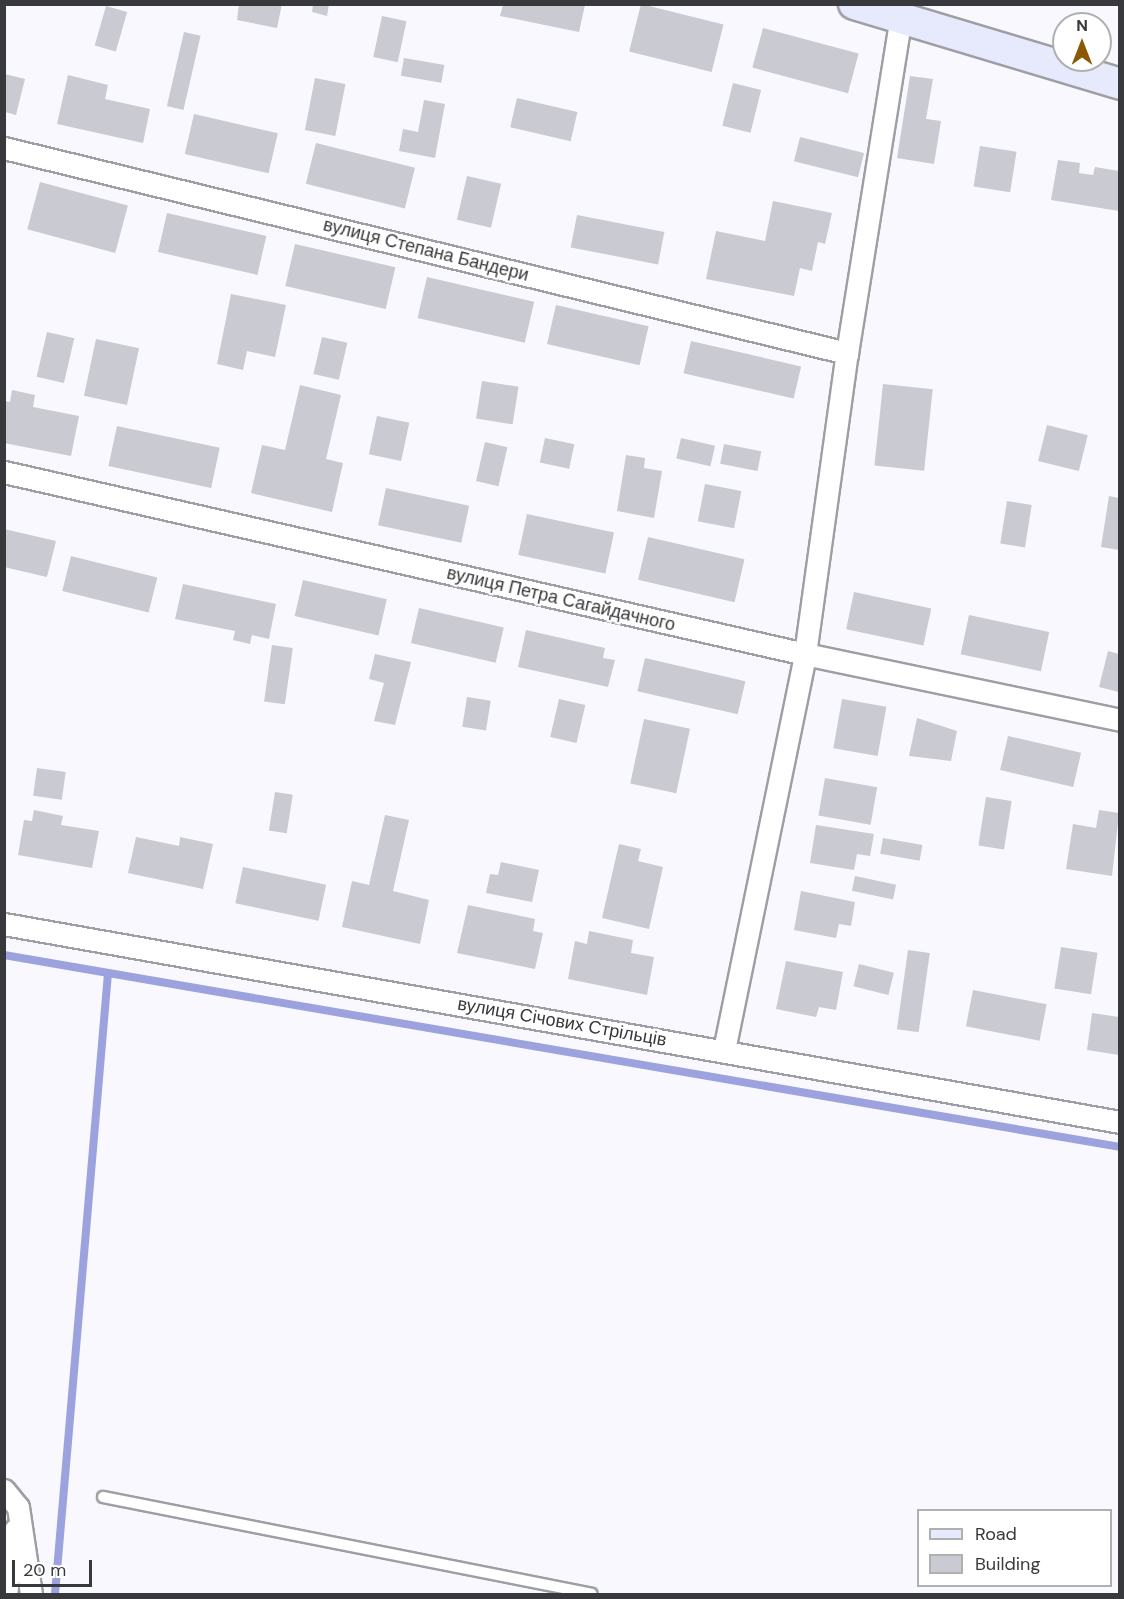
<!DOCTYPE html>
<meta charset="utf-8">
<style>
body{margin:0}
#map{position:relative;width:1124px;height:1599px;overflow:hidden;background:#f8f8fe;font-family:"DM Sans",sans-serif}
div>[style]{position:absolute}
.stream>*{height:8px;margin:-4px;padding:0 4px;transform-origin:4px;border-radius:4px;background:#9ca2dd}
.building>*{inset:0;background:#cacbd2;transform-origin:0 0}
.roads{filter:drop-shadow(2px 0 #9e9ea5) drop-shadow(-2px 0 #9e9ea5) drop-shadow(0 2px #9e9ea5) drop-shadow(0 -2px #9e9ea5)}
.lane>*{height:10px;margin:-5px;padding:0 5px;transform-origin:5px;border-radius:5px;background:#fff}
.street>*{height:21px;margin:-10.5px;padding:0 10.5px;transform-origin:10.5px;border-radius:10.5px;background:#fff}
.secondary>*{height:30px;margin:-15px;padding:0 15px;transform-origin:15px;border-radius:15px;background:#e7e9fd}
span{translate:-50% -50%;white-space:nowrap;text-align:center;line-height:1.15;-webkit-text-stroke:4.5px #fff;paint-order:stroke}
.street-label{font-size:18px;color:#38393c}
.frame{position:absolute;inset:0;border:6px solid #38393c;pointer-events:none}
.legend{position:absolute;left:917px;top:1509px;width:195px;height:78px;box-sizing:border-box;background:#fff;border:2px solid #afb0b1;margin:0;padding:8px 10px;list-style:none;font-size:18px;color:#38393c}
.legend li{display:flex;align-items:center;gap:12px;height:30px}
.legend b{width:30px;border:2px solid #afb0b1}
.north{position:absolute;left:1052px;top:12px;width:60px;height:60px;box-sizing:border-box;background:#fff;border:2px solid #afb0b1;border-radius:50%;rotate:0deg;font-size:16px;font-weight:700;line-height:24px;text-align:center;color:#38393c}
.north::after{content:'';display:block;margin:auto;width:21px;height:27px;background:#8b5805;clip-path:polygon(50% 0,100% 100%,50% 72%,0 100%)}
.scale{position:absolute;left:12px;top:1560px;width:80px;height:27px;box-sizing:border-box;border:3px solid #38393c;border-top:0;padding-left:8px;font-size:18px;line-height:21px;white-space:nowrap;color:#38393c;-webkit-text-stroke:4px #fff;paint-order:stroke}
</style>
<div id="map">
<div class="stream">
<div style="left:4px;top:955px;width:1132px;rotate:9.76deg"></div>
<div style="left:55px;top:1594px;width:623px;rotate:-85.12deg"></div>
</div>
<div class="building">
<div style="clip-path:polygon(239px 4px,282px 4px,277px 28px,237px 20px)"></div>
<div style="clip-path:polygon(313px 4px,329px 4px,327px 16px,312px 12px)"></div>
<div style="left:641px;top:4px;width:85px;height:49px;rotate:14deg"></div>
<div style="clip-path:polygon(503px 5px,585px 5px,579px 32px,500px 16px)"></div>
<div style="left:106px;top:6px;width:22px;height:41px;rotate:16deg"></div>
<div style="left:382px;top:16px;width:25px;height:42px;rotate:12deg"></div>
<div style="left:763px;top:28px;width:99px;height:41px;rotate:15deg"></div>
<div style="left:184px;top:32px;width:17px;height:76px;rotate:13deg"></div>
<div style="left:404px;top:58px;width:41px;height:18px;rotate:10deg"></div>
<div style="clip-path:polygon(5px 74px,25px 79px,16px 115px,5px 112px)"></div>
<div style="clip-path:polygon(68px 75px,108px 85px,105px 99px,150px 109px,143px 143px,57px 124px)"></div>
<div style="clip-path:polygon(910px 76px,933px 79px,926px 119px,941px 121px,934px 164px,897px 158px)"></div>
<div style="left:315px;top:78px;width:31px;height:53px;rotate:11deg"></div>
<div style="left:733px;top:83px;width:29px;height:44px;rotate:14deg"></div>
<div style="left:517px;top:98px;width:62px;height:30px;rotate:13deg"></div>
<div style="clip-path:polygon(424px 100px,445px 104px,435px 158px,399px 151px,403px 129px,418px 132px)"></div>
<div style="left:194px;top:114px;width:86px;height:41px;rotate:13deg"></div>
<div style="left:800px;top:137px;width:66px;height:25px;rotate:14deg"></div>
<div style="left:316px;top:143px;width:102px;height:42px;rotate:14deg"></div>
<div style="left:980px;top:146px;width:37px;height:41px;rotate:9deg"></div>
<div style="clip-path:polygon(1058px 160px,1080px 163px,1079px 173px,1093px 175px,1095px 167px,1119px 171px,1119px 211px,1051px 200px)"></div>
<div style="left:467px;top:176px;width:35px;height:45px;rotate:13deg"></div>
<div style="left:40px;top:182px;width:91px;height:49px;rotate:15deg"></div>
<div style="clip-path:polygon(773px 201px,832px 213px,825px 244px,818px 242px,812px 271px,800px 268px,794px 296px,706px 279px,716px 231px,765px 241px)"></div>
<div style="left:167px;top:213px;width:102px;height:40px;rotate:13deg"></div>
<div style="left:577px;top:215px;width:89px;height:33px;rotate:11deg"></div>
<div style="left:295px;top:244px;width:103px;height:43px;rotate:13deg"></div>
<div style="left:427px;top:277px;width:110px;height:42px;rotate:13deg"></div>
<div style="clip-path:polygon(231px 294px,286px 305px,275px 357px,247px 351px,243px 370px,217px 364px)"></div>
<div style="left:556px;top:305px;width:95px;height:40px;rotate:13deg"></div>
<div style="left:47px;top:332px;width:28px;height:46px;rotate:13deg"></div>
<div style="left:322px;top:337px;width:26px;height:38px;rotate:13deg"></div>
<div style="left:96px;top:339px;width:44px;height:58px;rotate:12deg"></div>
<div style="left:691px;top:341px;width:113px;height:33px;rotate:13deg"></div>
<div style="left:482px;top:381px;width:37px;height:38px;rotate:9deg"></div>
<div style="left:883px;top:384px;width:50px;height:82px;rotate:6deg"></div>
<div style="clip-path:polygon(300px 385px,341px 395px,326px 459px,343px 463px,332px 512px,251px 493px,262px 445px,285px 450px)"></div>
<div style="clip-path:polygon(12px 390px,35px 395px,33px 407px,79px 416px,71px 456px,4px 443px,4px 401px,10px 402px)"></div>
<div style="left:377px;top:416px;width:33px;height:39px;rotate:12deg"></div>
<div style="left:1047px;top:425px;width:42px;height:37px;rotate:14deg"></div>
<div style="left:117px;top:426px;width:105px;height:41px;rotate:12deg"></div>
<div style="left:545px;top:438px;width:30px;height:25px;rotate:12deg"></div>
<div style="left:681px;top:438px;width:35px;height:21px;rotate:13deg"></div>
<div style="left:485px;top:442px;width:23px;height:40px;rotate:13deg"></div>
<div style="left:724px;top:444px;width:38px;height:20px;rotate:11deg"></div>
<div style="clip-path:polygon(626px 455px,645px 458px,644px 468px,662px 471px,654px 518px,617px 511px)"></div>
<div style="left:705px;top:484px;width:37px;height:38px;rotate:11deg"></div>
<div style="left:386px;top:488px;width:85px;height:38px;rotate:12deg"></div>
<div style="clip-path:polygon(1109px 496px,1119px 498px,1119px 550px,1101px 547px)"></div>
<div style="left:1007px;top:501px;width:25px;height:43px;rotate:9deg"></div>
<div style="left:527px;top:514px;width:89px;height:42px;rotate:12deg"></div>
<div style="clip-path:polygon(4px 529px,56px 541px,47px 577px,4px 567px)"></div>
<div style="left:648px;top:537px;width:99px;height:44px;rotate:13deg"></div>
<div style="left:71px;top:556px;width:89px;height:36px;rotate:14deg"></div>
<div style="left:303px;top:580px;width:86px;height:37px;rotate:13deg"></div>
<div style="clip-path:polygon(183px 584px,276px 604px,269px 639px,252px 635px,250px 644px,233px 640px,235px 631px,175px 619px)"></div>
<div style="left:854px;top:592px;width:79px;height:38px;rotate:12deg"></div>
<div style="left:419px;top:608px;width:87px;height:36px;rotate:13deg"></div>
<div style="left:969px;top:615px;width:82px;height:40px;rotate:12deg"></div>
<div style="clip-path:polygon(526px 630px,605px 648px,603px 658px,615px 660px,608px 687px,518px 667px)"></div>
<div style="left:272px;top:645px;width:21px;height:57px;rotate:8deg"></div>
<div style="clip-path:polygon(1108px 651px,1119px 654px,1119px 692px,1099px 687px)"></div>
<div style="clip-path:polygon(375px 654px,411px 662px,395px 725px,374px 721px,384px 683px,369px 679px)"></div>
<div style="left:645px;top:658px;width:103px;height:34px;rotate:13deg"></div>
<div style="left:467px;top:697px;width:24px;height:30px;rotate:9deg"></div>
<div style="left:559px;top:699px;width:27px;height:39px;rotate:13deg"></div>
<div style="left:842px;top:699px;width:45px;height:50px;rotate:10deg"></div>
<div style="clip-path:polygon(917px 718px,957px 731px,951px 761px,909px 756px)"></div>
<div style="left:644px;top:719px;width:47px;height:66px;rotate:12deg"></div>
<div style="left:1008px;top:736px;width:75px;height:35px;rotate:13deg"></div>
<div style="left:37px;top:768px;width:29px;height:28px;rotate:8deg"></div>
<div style="left:825px;top:778px;width:53px;height:38px;rotate:10deg"></div>
<div style="left:275px;top:792px;width:18px;height:39px;rotate:9deg"></div>
<div style="left:986px;top:797px;width:26px;height:49px;rotate:9deg"></div>
<div style="clip-path:polygon(34px 810px,63px 816px,61px 825px,99px 831px,92px 868px,18px 855px,24px 820px,32px 821px)"></div>
<div style="clip-path:polygon(1099px 810px,1119px 813px,1112px 876px,1066px 869px,1073px 824px,1096px 828px)"></div>
<div style="clip-path:polygon(385px 815px,409px 820px,393px 891px,429px 900px,420px 944px,342px 927px,352px 881px,369px 885px)"></div>
<div style="clip-path:polygon(816px 825px,874px 834px,870px 856px,857px 854px,854px 870px,810px 863px)"></div>
<div style="clip-path:polygon(136px 837px,179px 846px,180px 837px,213px 844px,203px 889px,128px 873px)"></div>
<div style="left:883px;top:838px;width:40px;height:16px;rotate:10deg"></div>
<div style="clip-path:polygon(619px 844px,641px 849px,638px 861px,663px 867px,649px 929px,602px 918px)"></div>
<div style="clip-path:polygon(501px 862px,539px 870px,532px 902px,486px 893px,490px 874px,498px 875px)"></div>
<div style="left:243px;top:867px;width:85px;height:37px;rotate:12deg"></div>
<div style="left:855px;top:876px;width:42px;height:15px;rotate:12deg"></div>
<div style="clip-path:polygon(801px 891px,855px 902px,851px 926px,839px 924px,836px 938px,794px 930px)"></div>
<div style="clip-path:polygon(468px 905px,535px 919px,533px 931px,543px 933px,535px 969px,457px 953px)"></div>
<div style="clip-path:polygon(589px 931px,633px 940px,631px 953px,654px 957px,647px 995px,568px 979px,575px 941px,587px 944px)"></div>
<div style="left:1061px;top:947px;width:37px;height:42px;rotate:9deg"></div>
<div style="left:908px;top:950px;width:22px;height:80px;rotate:8deg"></div>
<div style="clip-path:polygon(786px 961px,843px 972px,836px 1010px,819px 1007px,816px 1017px,776px 1009px)"></div>
<div style="left:859px;top:964px;width:36px;height:23px;rotate:14deg"></div>
<div style="left:973px;top:990px;width:75px;height:37px;rotate:11deg"></div>
<div style="clip-path:polygon(1092px 1013px,1119px 1017px,1119px 1055px,1087px 1050px)"></div>
</div>
<div class="roads">
<div class="lane">
<div style="left:103px;top:1497px;width:498px;rotate:11.2deg"></div>
</div>
<div class="street">
<div style="left:4px;top:148px;width:868px;rotate:13.67deg"></div>
<div style="left:4px;top:472px;width:821px;rotate:12.8deg"></div>
<div style="left:805px;top:654px;width:322px;rotate:11.8deg"></div>
<div style="left:4px;top:924px;width:1133px;rotate:10.06deg"></div>
<div style="left:724px;top:1050px;width:404px;rotate:-78.4deg"></div>
<div style="left:805px;top:654px;width:304px;rotate:-82.1deg"></div>
<div style="left:847px;top:353px;width:340px;rotate:-80.9deg"></div>
<div style="left:4px;top:1490px;width:22px;rotate:51deg"></div>
<div style="left:18px;top:1507px;width:88px;rotate:81.5deg"></div>
<div style="left:6px;top:1594px;width:65px;rotate:-82deg"></div>
</div>
<div class="secondary">
<div style="left:854px;top:4px;width:278px;rotate:16.7deg"></div>
</div>
</div>
<div class="street-label">
<span style="left:426px;top:250px;rotate:14deg">вулиця Степана Бандери</span>
<span style="left:561px;top:599px;rotate:13deg">вулиця Петра Сагайдачного</span>
<span style="left:562px;top:1022px;rotate:10deg">вулиця Січових Стрільців</span>
</div>
<div class="frame"></div>
<ul class="legend">
<li><b style="height:8px;background:#e7e9fd"></b>Road</li>
<li><b style="height:16px;background:#cacbd2"></b>Building</li>
</ul>
<div class="north">N</div>
<div class="scale">20 m</div>
</div>
